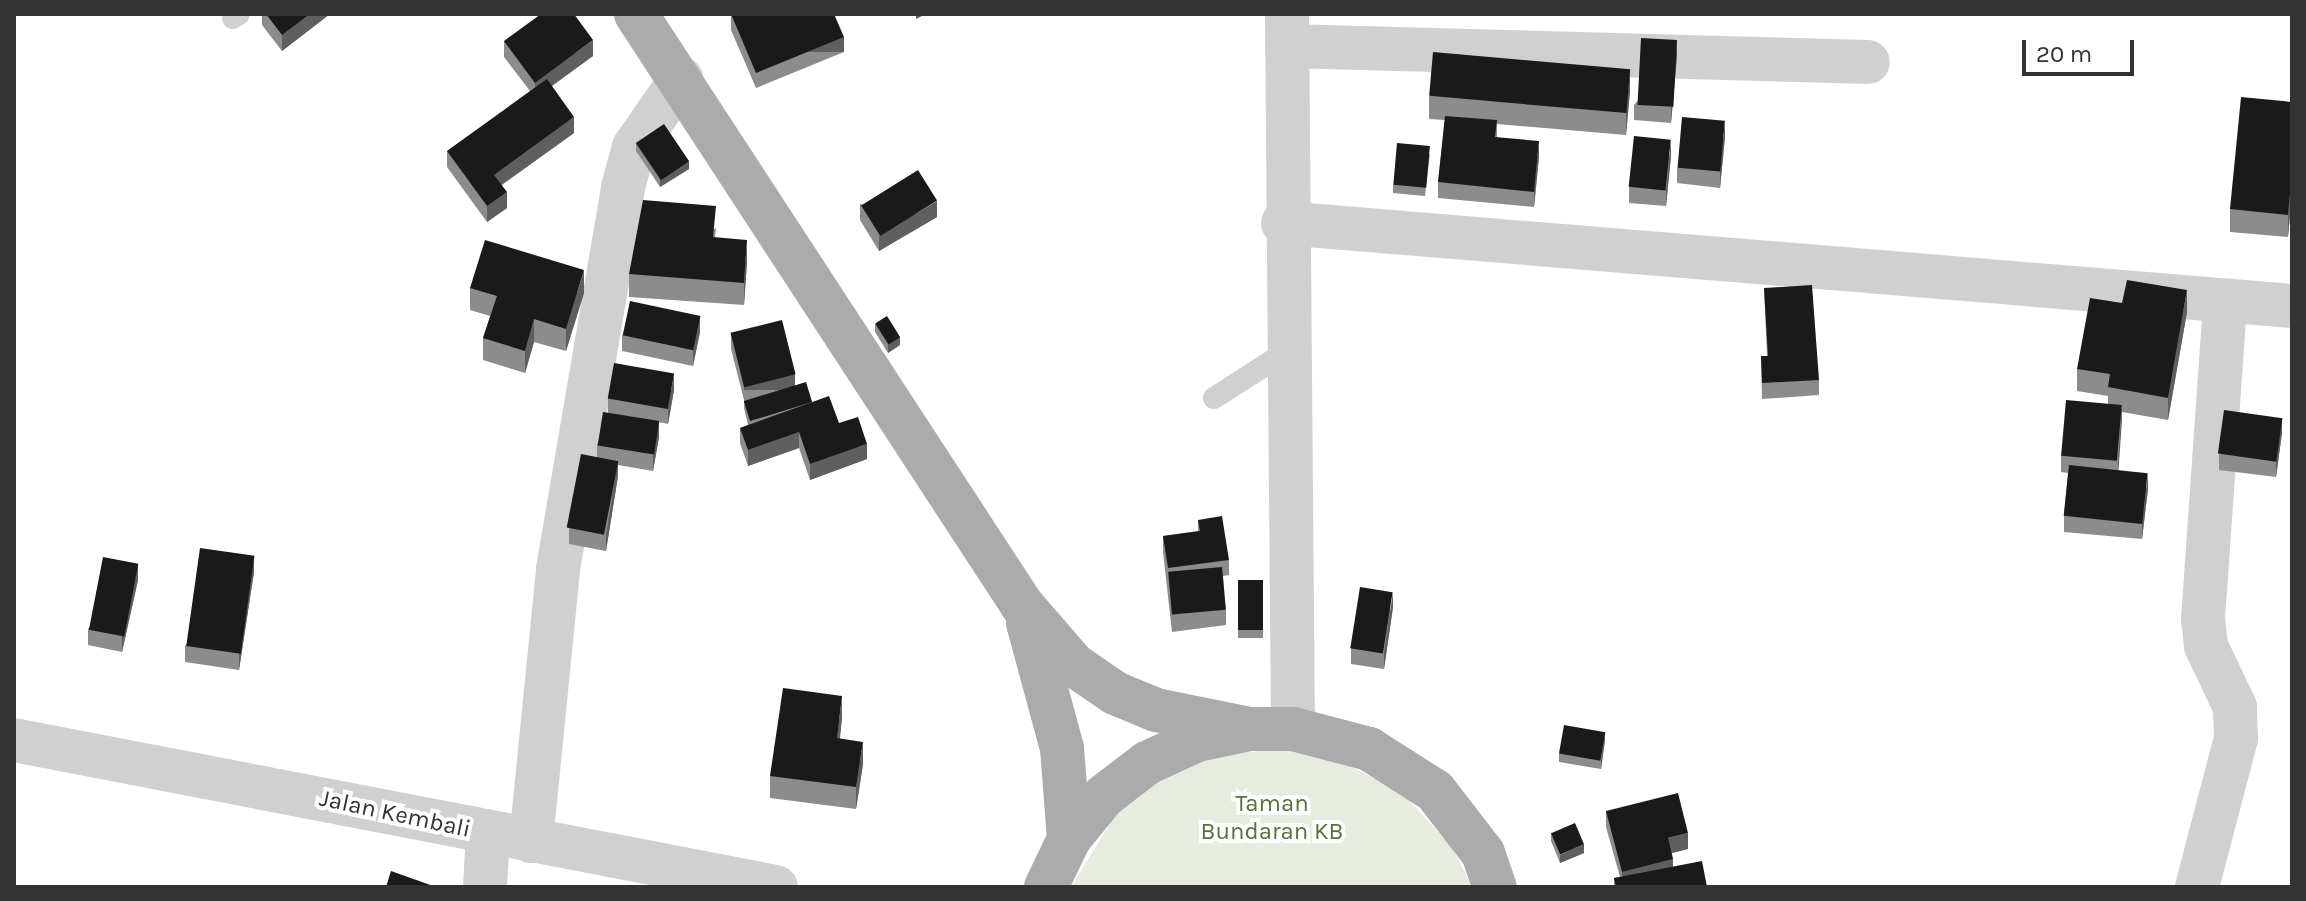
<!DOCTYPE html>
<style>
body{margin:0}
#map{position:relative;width:2306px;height:901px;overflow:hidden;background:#fff;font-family:Karla,sans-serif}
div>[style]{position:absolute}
.green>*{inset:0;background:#e6ecdf}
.service>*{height:22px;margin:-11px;padding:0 11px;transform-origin:11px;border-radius:11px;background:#d0d0d0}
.minor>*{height:44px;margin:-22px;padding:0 22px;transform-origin:22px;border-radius:22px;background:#d0d0d0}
.tertiary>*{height:44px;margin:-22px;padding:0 22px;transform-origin:22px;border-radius:22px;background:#d0d0d0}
.primary>*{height:44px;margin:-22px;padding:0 22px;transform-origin:22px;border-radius:22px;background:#ababab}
.wall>*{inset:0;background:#8c8c8c;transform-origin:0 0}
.shaded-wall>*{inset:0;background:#5f5f5f;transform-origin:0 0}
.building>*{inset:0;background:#1a1a1a;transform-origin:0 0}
span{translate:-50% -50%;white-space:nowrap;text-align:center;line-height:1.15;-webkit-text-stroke:8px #fff;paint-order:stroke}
.park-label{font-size:24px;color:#56703f}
.street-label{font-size:24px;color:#333}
.frame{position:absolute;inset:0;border:16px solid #333;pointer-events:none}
.scale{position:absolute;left:2022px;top:40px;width:112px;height:36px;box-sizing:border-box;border:4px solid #333;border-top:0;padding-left:10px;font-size:24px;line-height:28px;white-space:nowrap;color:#333;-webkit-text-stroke:6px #fff;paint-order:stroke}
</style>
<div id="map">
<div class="green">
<div style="clip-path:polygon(1280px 749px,1339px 760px,1403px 794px,1452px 847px,1472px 887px,1071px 887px,1116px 814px,1163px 777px,1219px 755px)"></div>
</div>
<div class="service">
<div style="left:233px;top:18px;width:7px;rotate:-34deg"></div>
<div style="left:1214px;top:398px;width:85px;rotate:-32.6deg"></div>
</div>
<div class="minor">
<div style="left:1287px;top:14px;width:715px;rotate:89.52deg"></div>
<div style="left:1287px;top:46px;width:581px;rotate:1.58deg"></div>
<div style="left:1283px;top:223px;width:1012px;rotate:4.7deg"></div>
<div style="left:531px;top:841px;width:273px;rotate:-84.3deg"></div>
<div style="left:558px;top:569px;width:387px;rotate:-80.3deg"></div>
<div style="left:623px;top:187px;width:41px;rotate:-74.6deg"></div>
<div style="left:634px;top:147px;width:83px;rotate:-55.3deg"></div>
<div style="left:485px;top:887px;width:53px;rotate:-86.8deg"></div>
<div style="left:2197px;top:887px;width:154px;rotate:-75.3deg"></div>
<div style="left:2236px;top:738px;width:31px;rotate:-92deg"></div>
<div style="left:2235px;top:707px;width:68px;rotate:-115.4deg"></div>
<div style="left:2206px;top:646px;width:27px;rotate:-96deg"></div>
<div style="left:2203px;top:619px;width:319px;rotate:-86deg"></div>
</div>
<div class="tertiary">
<div style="left:14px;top:740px;width:776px;rotate:10.92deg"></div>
</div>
<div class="primary">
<div style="left:636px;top:14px;width:706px;rotate:56.85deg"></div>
<div style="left:1022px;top:605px;width:79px;rotate:49.1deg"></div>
<div style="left:1074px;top:665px;width:50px;rotate:34.3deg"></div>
<div style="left:1115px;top:693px;width:44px;rotate:22.5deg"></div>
<div style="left:1156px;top:710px;width:96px;rotate:11.4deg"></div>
<div style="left:1028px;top:623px;width:130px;rotate:74.8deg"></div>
<div style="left:1062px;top:748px;width:91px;rotate:85.6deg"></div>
<div style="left:1046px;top:887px;width:53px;rotate:-64.4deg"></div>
<div style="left:1069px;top:839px;width:55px;rotate:-50.9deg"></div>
<div style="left:1104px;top:796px;width:54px;rotate:-37.5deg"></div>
<div style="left:1147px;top:763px;width:55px;rotate:-24.7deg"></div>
<div style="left:1197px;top:740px;width:54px;rotate:-11.7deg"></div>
<div style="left:1250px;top:729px;width:43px"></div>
<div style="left:1293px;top:729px;width:79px;rotate:14.7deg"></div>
<div style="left:1369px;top:749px;width:78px;rotate:32.5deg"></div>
<div style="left:1435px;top:791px;width:78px;rotate:52.3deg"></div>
<div style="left:1483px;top:853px;width:36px;rotate:71deg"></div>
</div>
<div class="wall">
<div style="clip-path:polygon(262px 14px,330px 14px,282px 51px,262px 25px)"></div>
<div style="clip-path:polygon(731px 14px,844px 52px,756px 88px,731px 30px)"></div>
<div style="clip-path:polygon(504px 41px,593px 56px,552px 86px,574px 133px,502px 185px,507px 208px,487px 222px,447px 167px,447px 151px,530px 91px,504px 57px)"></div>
<div style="clip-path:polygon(1677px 56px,1671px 123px,1634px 120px,1634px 105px)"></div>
<div style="clip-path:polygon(1630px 91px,1626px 135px,1497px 124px,1497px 137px,1539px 157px,1534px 207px,1438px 198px,1438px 182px,1445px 120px,1429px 119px,1429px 96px)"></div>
<div style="clip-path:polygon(2292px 102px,2292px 194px,2288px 237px,2230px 232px,2230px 209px)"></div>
<div style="clip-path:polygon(1725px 137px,1720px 188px,1677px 183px,1677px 168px)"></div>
<div style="clip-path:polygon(636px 143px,689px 169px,660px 187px,636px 151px)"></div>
<div style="clip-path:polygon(1430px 154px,1425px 196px,1393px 193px,1393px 185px)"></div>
<div style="clip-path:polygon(1671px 156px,1666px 206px,1629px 203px,1629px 187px)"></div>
<div style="clip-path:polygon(860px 204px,937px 217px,879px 251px,860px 220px)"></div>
<div style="clip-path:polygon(716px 228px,715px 237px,747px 262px,744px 305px,629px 297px,629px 274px)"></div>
<div style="clip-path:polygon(470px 288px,584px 293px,566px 351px,534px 342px,525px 373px,483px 360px,483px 338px,490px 316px,470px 310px)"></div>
<div style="clip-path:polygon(1764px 288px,1819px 380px,1819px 395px,1762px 399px,1761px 356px,1767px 356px)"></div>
<div style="clip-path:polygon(2122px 303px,2187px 312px,2168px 420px,2122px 412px,2118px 470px,2148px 489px,2142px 539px,2064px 532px,2064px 516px,2068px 473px,2061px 472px,2061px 456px,2108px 404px,2108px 396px,2077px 391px,2077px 369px)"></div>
<div style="clip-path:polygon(875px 324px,900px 345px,888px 353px,875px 332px)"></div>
<div style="clip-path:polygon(700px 332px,693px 366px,622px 351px,622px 335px)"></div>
<div style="clip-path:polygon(731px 333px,795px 386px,812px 402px,839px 423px,867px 459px,810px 480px,799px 448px,748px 466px,740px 443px,740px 428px,748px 425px,744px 408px,744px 400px,731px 349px)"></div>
<div style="clip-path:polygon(674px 390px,668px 424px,659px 422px,659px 437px,653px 471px,618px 465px,618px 476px,606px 551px,569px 544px,569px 528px,597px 457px,597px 445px,608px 412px,608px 398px)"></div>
<div style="clip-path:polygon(2282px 433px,2276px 477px,2219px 470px,2219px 454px)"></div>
<div style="clip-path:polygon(1198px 520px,1229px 560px,1229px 575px,1223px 576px,1226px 610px,1226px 625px,1172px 632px,1163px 552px,1163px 536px,1198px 531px)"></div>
<div style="clip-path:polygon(254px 572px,239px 670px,185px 662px,185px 646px)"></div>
<div style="clip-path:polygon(138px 580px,122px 652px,88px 645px,88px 629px)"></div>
<div style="left:1238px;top:580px;width:25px;height:58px"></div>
<div style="clip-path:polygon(1393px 607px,1384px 669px,1351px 664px,1351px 648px)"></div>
<div style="clip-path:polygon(842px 718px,840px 739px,863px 764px,856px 809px,770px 798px,770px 776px)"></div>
<div style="clip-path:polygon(1605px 740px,1601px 769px,1559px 762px,1559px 754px)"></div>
<div style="clip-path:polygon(1606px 811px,1688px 849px,1672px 853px,1673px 867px,1707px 887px,1614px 887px,1614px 878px,1620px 877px,1606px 827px)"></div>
<div style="clip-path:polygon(1551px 833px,1584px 853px,1560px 863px,1551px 841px)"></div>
</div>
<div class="shaded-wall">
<div style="clip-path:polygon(310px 14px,330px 14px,282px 51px,282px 35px)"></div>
<div style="clip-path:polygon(916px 14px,926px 14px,916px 19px)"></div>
<div style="left:844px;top:37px;width:15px;height:95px;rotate:90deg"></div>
<div style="clip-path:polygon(593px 40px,593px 56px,535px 98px,535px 83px)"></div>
<div style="clip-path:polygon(1677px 40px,1677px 56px,1671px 123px,1671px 107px)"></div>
<div style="clip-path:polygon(1630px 69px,1630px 91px,1626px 135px,1626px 113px)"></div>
<div style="clip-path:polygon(574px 117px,574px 133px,494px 190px,494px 175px)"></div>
<div style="clip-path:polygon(1725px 121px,1725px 137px,1720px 188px,1720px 172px)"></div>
<div style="clip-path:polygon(1671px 140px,1671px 156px,1666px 206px,1666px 191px)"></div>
<div style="clip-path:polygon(1539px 141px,1539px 157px,1534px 207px,1534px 192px)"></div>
<div style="clip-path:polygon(689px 161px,689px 169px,660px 187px,660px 179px)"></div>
<div style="clip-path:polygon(2292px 172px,2292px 194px,2288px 237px,2288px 215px)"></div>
<div style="clip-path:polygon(507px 192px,507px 208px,487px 222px,487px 206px)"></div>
<div style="clip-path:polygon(937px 201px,937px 217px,879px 251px,879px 236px)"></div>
<div style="clip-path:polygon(747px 240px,747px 262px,744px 305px,744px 283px)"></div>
<div style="clip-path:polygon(584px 270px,584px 293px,566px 351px,566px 329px)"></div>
<div style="clip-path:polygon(2187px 290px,2187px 312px,2168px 420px,2168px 398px)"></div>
<div style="clip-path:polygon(700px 316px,700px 332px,693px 366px,693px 350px)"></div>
<div style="clip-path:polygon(534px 319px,534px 342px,525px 373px,525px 351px)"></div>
<div style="clip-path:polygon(900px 337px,900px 345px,888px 353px,888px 344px)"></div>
<div style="clip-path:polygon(674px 374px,674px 390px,668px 424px,668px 408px)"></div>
<div style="left:795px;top:374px;width:16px;height:51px;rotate:90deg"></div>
<div style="clip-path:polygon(2122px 405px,2122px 420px,2118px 477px,2118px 461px)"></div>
<div style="clip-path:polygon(2282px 418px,2282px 433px,2276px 477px,2276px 461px)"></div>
<div style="clip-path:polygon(659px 421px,659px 437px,653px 471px,653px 455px)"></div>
<div style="clip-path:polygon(799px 432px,799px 448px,748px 466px,748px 450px)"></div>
<div style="clip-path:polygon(867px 444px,867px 459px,810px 480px,810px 464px)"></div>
<div style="clip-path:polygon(618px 461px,618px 476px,606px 551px,606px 535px)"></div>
<div style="clip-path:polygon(2148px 473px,2148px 489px,2142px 539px,2142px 524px)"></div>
<div style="clip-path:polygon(254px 556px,254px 572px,239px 670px,239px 654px)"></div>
<div style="clip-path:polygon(138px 564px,138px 580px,122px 652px,122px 636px)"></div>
<div style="clip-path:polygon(1393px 592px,1393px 607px,1384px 669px,1384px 653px)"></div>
<div style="clip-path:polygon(842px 696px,842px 718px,837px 761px,837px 738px)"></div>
<div style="clip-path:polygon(1605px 732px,1605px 740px,1601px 769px,1601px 761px)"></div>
<div style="clip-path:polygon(863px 742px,863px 764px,856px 809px,856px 787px)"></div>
<div style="clip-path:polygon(1688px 833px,1688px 849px,1668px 854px,1668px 838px)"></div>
<div style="clip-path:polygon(1584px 844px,1584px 853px,1560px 863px,1560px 855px)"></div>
<div style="clip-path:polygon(1673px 859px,1673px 875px,1622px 887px,1622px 872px)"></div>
</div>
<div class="building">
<div style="clip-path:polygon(266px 14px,310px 14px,282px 35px)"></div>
<div style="clip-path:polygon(541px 14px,574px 14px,593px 40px,535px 83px,504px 41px)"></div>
<div style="clip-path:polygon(731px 14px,834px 14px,844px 37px,756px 73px)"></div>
<div style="left:1641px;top:38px;width:36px;height:67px;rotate:3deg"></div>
<div style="left:1433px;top:52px;width:198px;height:44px;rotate:5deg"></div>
<div style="clip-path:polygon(547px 79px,574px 117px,494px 175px,507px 192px,487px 206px,447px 151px)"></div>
<div style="clip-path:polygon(2241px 97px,2292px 102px,2292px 172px,2288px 215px,2230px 209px)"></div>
<div style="clip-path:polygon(1445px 116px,1497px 120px,1495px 137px,1539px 141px,1534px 192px,1438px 182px)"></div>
<div style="left:1682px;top:117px;width:43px;height:51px;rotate:5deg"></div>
<div style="left:664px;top:124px;width:45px;height:34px;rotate:56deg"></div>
<div style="left:1634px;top:136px;width:37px;height:51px;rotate:6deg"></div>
<div style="left:1397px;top:143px;width:33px;height:42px;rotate:5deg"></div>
<div style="left:918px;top:170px;width:36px;height:67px;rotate:58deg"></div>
<div style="clip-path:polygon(643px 200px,716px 206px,713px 237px,747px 240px,744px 283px,629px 274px)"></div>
<div style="clip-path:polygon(485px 240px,584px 270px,566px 329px,534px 319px,525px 351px,483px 338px,497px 296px,470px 288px)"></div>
<div style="clip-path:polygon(2127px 280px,2187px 290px,2168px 398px,2108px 387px,2110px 374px,2077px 369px,2090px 298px,2122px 303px)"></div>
<div style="clip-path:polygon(1812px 285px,1819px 380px,1762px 383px,1761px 356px,1768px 356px,1764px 288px)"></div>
<div style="left:630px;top:301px;width:72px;height:35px;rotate:12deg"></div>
<div style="left:887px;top:316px;width:25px;height:14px;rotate:58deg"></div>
<div style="left:782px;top:320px;width:56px;height:53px;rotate:76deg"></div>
<div style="left:614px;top:363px;width:61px;height:36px;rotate:10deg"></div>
<div style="left:806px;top:382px;width:21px;height:65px;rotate:73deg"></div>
<div style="clip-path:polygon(829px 396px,839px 423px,858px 417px,867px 444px,810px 464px,799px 432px,748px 450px,740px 428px)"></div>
<div style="left:2066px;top:400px;width:56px;height:56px;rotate:5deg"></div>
<div style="left:2224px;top:410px;width:59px;height:44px;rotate:8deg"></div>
<div style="left:603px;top:412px;width:57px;height:34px;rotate:9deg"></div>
<div style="left:581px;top:454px;width:38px;height:75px;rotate:11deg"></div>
<div style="left:2069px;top:465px;width:79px;height:51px;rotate:6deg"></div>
<div style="clip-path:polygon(1222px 516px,1229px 560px,1168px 568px,1163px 536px,1200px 531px,1198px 520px)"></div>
<div style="left:200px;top:548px;width:55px;height:99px;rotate:8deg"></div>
<div style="left:103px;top:557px;width:36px;height:74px;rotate:11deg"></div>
<div style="left:1222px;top:567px;width:43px;height:54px;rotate:85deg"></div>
<div style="left:1238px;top:580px;width:25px;height:50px"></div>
<div style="left:1360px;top:587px;width:33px;height:62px;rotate:9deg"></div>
<div style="clip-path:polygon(783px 688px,842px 696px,837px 738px,863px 742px,856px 787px,770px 776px)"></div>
<div style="left:1564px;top:725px;width:42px;height:29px;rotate:10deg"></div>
<div style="clip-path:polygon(1678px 793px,1688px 833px,1668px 838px,1673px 859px,1622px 872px,1606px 811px)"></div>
<div style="left:1575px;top:823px;width:23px;height:26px;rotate:67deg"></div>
<div style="clip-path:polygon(1702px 861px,1707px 887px,1616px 887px,1614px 878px)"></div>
<div style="clip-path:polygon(391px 871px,436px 887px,386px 887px)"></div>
</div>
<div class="park-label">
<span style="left:1272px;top:818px">Taman<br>Bundaran KB</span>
</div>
<div class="street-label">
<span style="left:395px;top:814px;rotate:12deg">Jalan Kembali</span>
</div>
<div class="frame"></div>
<div class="scale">20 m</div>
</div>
